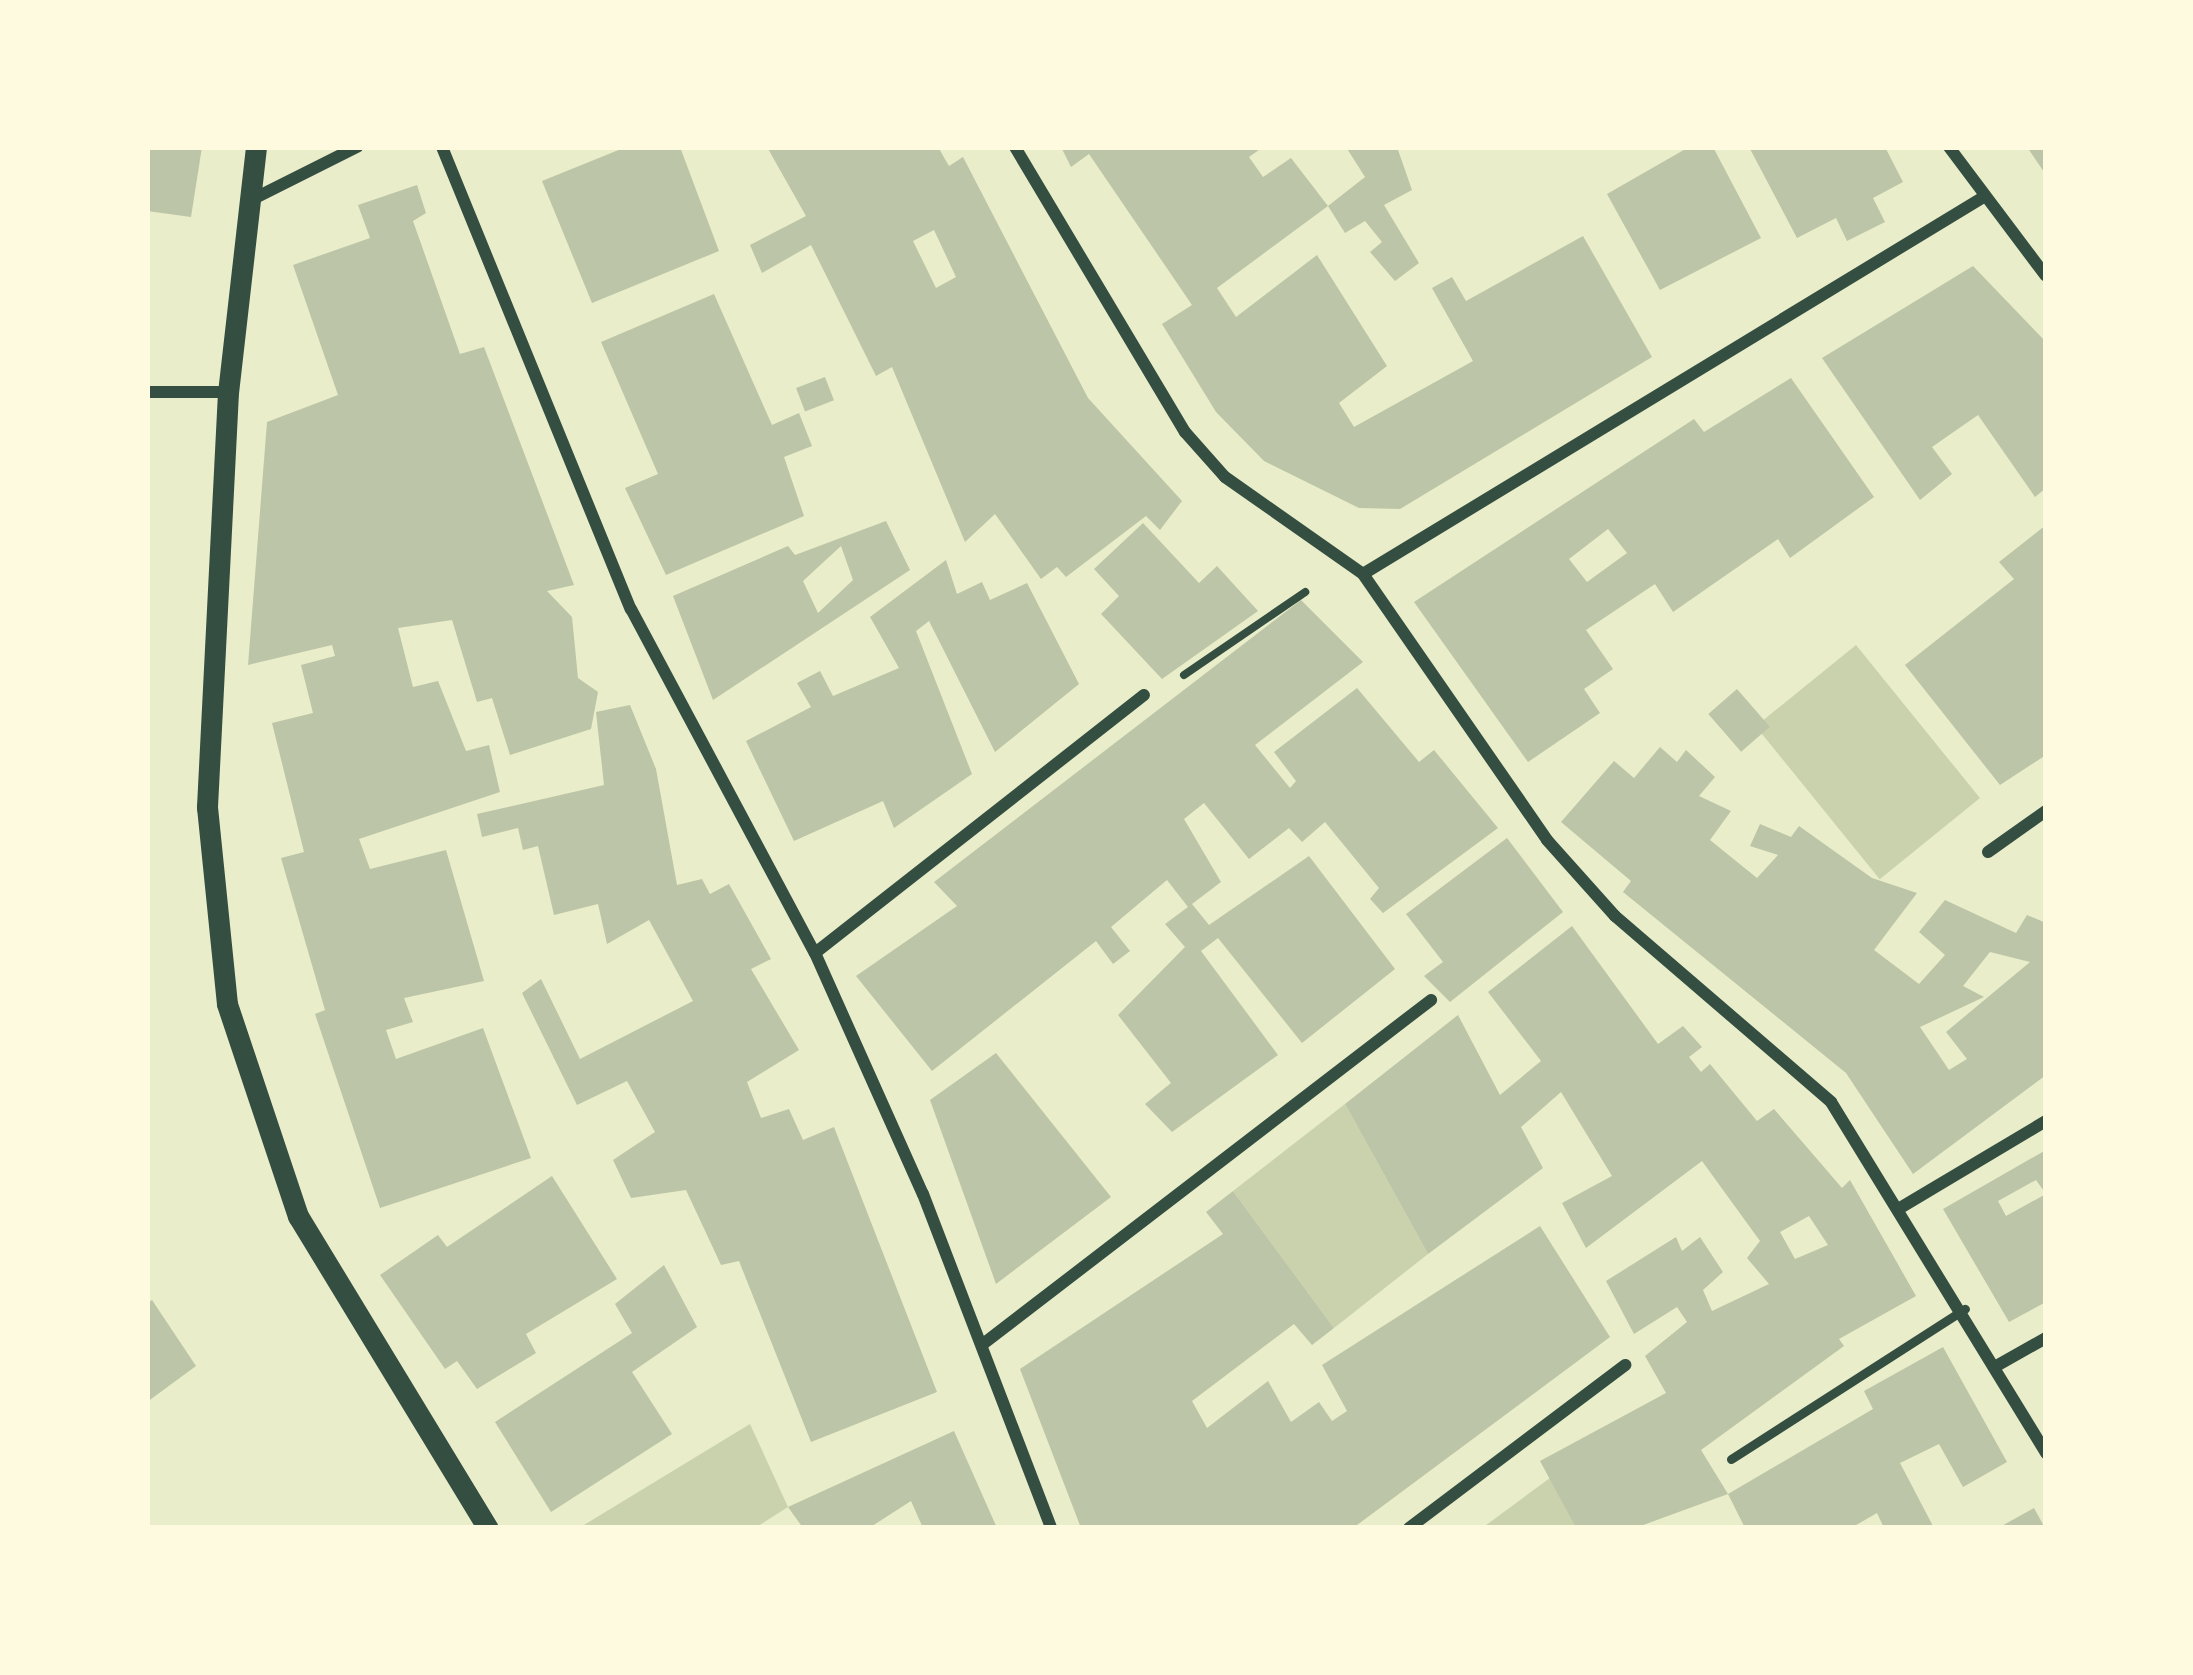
<!DOCTYPE html>
<style>
body{margin:0}
#map{position:relative;width:2193px;height:1675px;overflow:hidden;background:#e9edc9;font-family:"Alegreya Sans",sans-serif}
div>[style]{position:absolute}
.green>*{inset:0;background:#cad2ad;transform-origin:0 0}
.building>*{inset:0;background:#bcc5a7;transform-origin:0 0}
.path>*{height:8px;margin:-4px;padding:0 4px;transform-origin:4px;border-radius:4px;background:#344e41}
.service>*{height:9px;margin:-4.5px;padding:0 4.5px;transform-origin:4.5px;border-radius:4.5px;background:#344e41}
.minor>*{height:12px;margin:-6px;padding:0 6px;transform-origin:6px;border-radius:6px;background:#344e41}
.tertiary>*{height:21px;margin:-10.5px;padding:0 10.5px;transform-origin:10.5px;border-radius:10.5px;background:#344e41}
span{translate:-50% -50%;white-space:nowrap;text-align:center;line-height:1.15;-webkit-text-stroke:9px #fefae0;paint-order:stroke}
.frame{position:absolute;inset:0;border:150px solid #fefae0;pointer-events:none}
</style>
<div id="map">
<div class="green">
<div style="left:1856px;top:645px;width:197px;height:129px;rotate:51deg"></div>
<div style="clip-path:polygon(1345px 1104px,1428px 1254px,1334px 1328px,1233px 1191px)"></div>
<div style="clip-path:polygon(750px 1424px,788px 1507px,755px 1528px,579px 1528px)"></div>
<div style="clip-path:polygon(1550px 1478px,1576px 1528px,1482px 1528px)"></div>
</div>
<div class="building">
<div style="clip-path:polygon(147px 147px,202px 147px,191px 217px,147px 211px)"></div>
<div style="clip-path:polygon(626px 147px,680px 147px,719px 251px,592px 303px,542px 181px)"></div>
<div style="clip-path:polygon(evenodd,767px 147px,938px 147px,949px 166px,963px 157px,1088px 398px,1182px 501px,1160px 530px,1146px 516px,1066px 577px,1057px 567px,1041px 579px,995px 514px,965px 542px,892px 367px,876px 376px,811px 245px,762px 273px,750px 245px,806px 216px,767px 147px,934px 230px,956px 277px,936px 288px,913px 241px,934px 230px)"></div>
<div style="clip-path:polygon(1061px 147px,1263px 147px,1249px 157px,1263px 177px,1291px 158px,1328px 206px,1365px 177px,1346px 147px,1397px 147px,1412px 190px,1384px 205px,1419px 263px,1395px 281px,1370px 252px,1382px 242px,1365px 221px,1345px 233px,1328px 206px,1217px 288px,1236px 317px,1317px 255px,1387px 366px,1339px 403px,1354px 427px,1473px 361px,1432px 288px,1452px 277px,1466px 301px,1583px 236px,1652px 357px,1400px 509px,1359px 508px,1264px 461px,1216px 412px,1162px 324px,1192px 305px,1089px 154px,1071px 167px)"></div>
<div style="clip-path:polygon(1689px 147px,1713px 147px,1761px 238px,1660px 290px,1607px 194px)"></div>
<div style="clip-path:polygon(1749px 147px,1885px 147px,1903px 182px,1873px 198px,1885px 222px,1847px 241px,1836px 218px,1797px 238px)"></div>
<div style="clip-path:polygon(2027px 147px,2046px 147px,2046px 175px)"></div>
<div style="clip-path:polygon(417px 185px,426px 213px,413px 221px,460px 354px,484px 347px,574px 585px,547px 591px,572px 617px,578px 678px,598px 692px,591px 729px,510px 755px,492px 698px,477px 702px,452px 620px,398px 628px,413px 687px,438px 681px,466px 751px,489px 745px,500px 792px,359px 839px,370px 869px,446px 850px,484px 981px,404px 998px,413px 1022px,386px 1030px,396px 1059px,483px 1028px,531px 1158px,380px 1208px,315px 1014px,325px 1010px,281px 858px,304px 852px,272px 723px,313px 713px,301px 665px,335px 656px,332px 645px,248px 665px,267px 422px,338px 395px,293px 265px,370px 238px,358px 205px)"></div>
<div style="clip-path:polygon(1973px 266px,2046px 342px,2046px 488px,2035px 497px,1978px 415px,1932px 447px,1952px 474px,1920px 500px,1822px 358px)"></div>
<div style="clip-path:polygon(714px 294px,772px 425px,799px 413px,812px 446px,784px 457px,804px 516px,666px 575px,625px 488px,658px 474px,601px 342px)"></div>
<div style="left:825px;top:377px;width:25px;height:31px;rotate:69deg"></div>
<div style="clip-path:polygon(evenodd,1791px 378px,1874px 497px,1790px 558px,1778px 539px,1673px 612px,1655px 584px,1586px 630px,1613px 669px,1584px 689px,1600px 713px,1528px 762px,1414px 602px,1694px 419px,1704px 432px,1791px 378px,1608px 529px,1627px 553px,1587px 582px,1569px 559px,1608px 529px)"></div>
<div style="clip-path:polygon(evenodd,886px 521px,910px 570px,713px 700px,673px 596px,788px 546px,795px 555px,886px 521px,841px 546px,853px 580px,818px 613px,803px 581px,841px 546px)"></div>
<div style="clip-path:polygon(1143px 523px,1199px 583px,1217px 566px,1258px 611px,1162px 679px,1101px 614px,1119px 596px,1094px 569px)"></div>
<div style="clip-path:polygon(2046px 525px,2046px 755px,2000px 785px,1905px 665px,2014px 579px,1999px 562px)"></div>
<div style="clip-path:polygon(946px 560px,957px 594px,982px 582px,990px 600px,1027px 583px,1079px 684px,995px 752px,929px 621px,916px 631px,972px 774px,894px 828px,883px 801px,794px 841px,746px 741px,811px 707px,797px 683px,820px 671px,833px 696px,899px 668px,870px 617px)"></div>
<div style="clip-path:polygon(1301px 600px,1363px 662px,1255px 745px,1290px 788px,1296px 781px,1274px 752px,1357px 688px,1419px 762px,1434px 750px,1498px 828px,1383px 913px,1370px 899px,1379px 888px,1325px 822px,1302px 842px,1289px 828px,1249px 859px,1204px 803px,1184px 819px,1221px 882px,1192px 904px,1209px 925px,1309px 856px,1395px 969px,1302px 1043px,1218px 938px,1201px 951px,1278px 1055px,1172px 1132px,1145px 1104px,1171px 1083px,1118px 1015px,1185px 947px,1165px 924px,1188px 907px,1167px 880px,1111px 927px,1130px 951px,1113px 964px,1096px 941px,932px 1071px,856px 976px,957px 906px,934px 882px)"></div>
<div style="left:1737px;top:689px;width:50px;height:38px;rotate:49deg"></div>
<div style="clip-path:polygon(630px 705px,656px 769px,677px 885px,702px 879px,710px 894px,729px 884px,771px 959px,751px 969px,799px 1050px,747px 1082px,761px 1118px,789px 1109px,803px 1140px,834px 1127px,937px 1392px,811px 1442px,739px 1261px,721px 1265px,686px 1190px,631px 1198px,613px 1160px,655px 1132px,627px 1081px,577px 1105px,522px 993px,541px 979px,580px 1059px,693px 1001px,649px 920px,607px 944px,598px 904px,554px 915px,538px 846px,523px 850px,518px 828px,482px 837px,477px 814px,604px 785px,596px 712px)"></div>
<div style="clip-path:polygon(evenodd,1660px 747px,1677px 762px,1686px 750px,1715px 777px,1699px 796px,1731px 811px,1710px 840px,1757px 878px,1778px 855px,1750px 846px,1760px 824px,1791px 837px,1799px 826px,1872px 878px,1917px 893px,1874px 950px,1919px 984px,1945px 955px,1919px 932px,1945px 900px,2016px 933px,2027px 915px,2046px 923px,2046px 1075px,1913px 1174px,1846px 1073px,1623px 892px,1631px 881px,1561px 822px,1614px 761px,1634px 778px,1660px 747px,1990px 952px,2030px 962px,1946px 1032px,1967px 1059px,1949px 1070px,1920px 1027px,1984px 997px,1963px 986px,1990px 952px)"></div>
<div style="clip-path:polygon(1507px 838px,1563px 912px,1450px 1002px,1424px 976px,1443px 962px,1406px 914px)"></div>
<div style="clip-path:polygon(evenodd,1572px 926px,1658px 1044px,1683px 1026px,1702px 1047px,1689px 1057px,1701px 1072px,1710px 1064px,1757px 1121px,1774px 1109px,1842px 1188px,1850px 1180px,1916px 1296px,1839px 1339px,1844px 1346px,1701px 1450px,1728px 1494px,1635px 1528px,1576px 1528px,1540px 1461px,1666px 1393px,1645px 1356px,1687px 1322px,1677px 1307px,1634px 1334px,1606px 1281px,1676px 1237px,1682px 1251px,1700px 1237px,1723px 1272px,1703px 1290px,1712px 1311px,1769px 1284px,1747px 1258px,1760px 1241px,1702px 1161px,1586px 1248px,1562px 1203px,1612px 1176px,1561px 1092px,1521px 1127px,1543px 1168px,1428px 1254px,1345px 1104px,1458px 1015px,1500px 1095px,1541px 1061px,1488px 992px,1572px 926px,1809px 1216px,1828px 1245px,1795px 1259px,1780px 1232px,1809px 1216px)"></div>
<div style="clip-path:polygon(996px 1053px,1111px 1197px,996px 1284px,930px 1100px)"></div>
<div style="clip-path:polygon(evenodd,2046px 1150px,2046px 1302px,2009px 1322px,1943px 1209px,2046px 1150px,2036px 1180px,2046px 1194px,2006px 1216px,1998px 1201px,2036px 1180px)"></div>
<div style="clip-path:polygon(552px 1176px,617px 1279px,526px 1334px,536px 1353px,477px 1389px,457px 1361px,445px 1369px,380px 1275px,438px 1235px,447px 1247px)"></div>
<div style="clip-path:polygon(1233px 1191px,1334px 1328px,1312px 1345px,1294px 1324px,1192px 1401px,1207px 1428px,1268px 1381px,1291px 1422px,1319px 1402px,1332px 1421px,1347px 1411px,1322px 1365px,1540px 1226px,1610px 1337px,1353px 1528px,1081px 1528px,1020px 1369px,1223px 1234px,1206px 1212px)"></div>
<div style="clip-path:polygon(664px 1265px,697px 1327px,632px 1372px,672px 1434px,551px 1512px,495px 1422px,632px 1333px,615px 1304px)"></div>
<div style="clip-path:polygon(152px 1300px,196px 1366px,147px 1402px,147px 1304px)"></div>
<div style="clip-path:polygon(1943px 1347px,2007px 1462px,1963px 1487px,1939px 1444px,1900px 1463px,1934px 1528px,1884px 1528px,1877px 1513px,1851px 1528px,1745px 1528px,1728px 1494px,1873px 1409px,1864px 1391px)"></div>
<div style="clip-path:polygon(954px 1431px,997px 1528px,923px 1528px,911px 1501px,869px 1528px,803px 1528px,788px 1507px)"></div>
<div style="clip-path:polygon(2034px 1508px,2045px 1528px,1998px 1528px)"></div>
</div>
<div class="path">
<div style="left:1184px;top:675px;width:147px;rotate:-34.4deg"></div>
</div>
<div class="service">
<div style="left:1731px;top:1459px;width:278px;rotate:-32.7deg"></div>
</div>
<div class="minor">
<div style="left:442px;top:147px;width:499px;rotate:67.8deg"></div>
<div style="left:631px;top:609px;width:390px;rotate:61.9deg"></div>
<div style="left:815px;top:953px;width:264px;rotate:65.9deg"></div>
<div style="left:923px;top:1194px;width:358px;rotate:69deg"></div>
<div style="left:1015px;top:147px;width:332px;rotate:59.2deg"></div>
<div style="left:1185px;top:432px;width:60px;rotate:48.4deg"></div>
<div style="left:1225px;top:477px;width:169px;rotate:35.1deg"></div>
<div style="left:1363px;top:574px;width:323px;rotate:55.3deg"></div>
<div style="left:1547px;top:840px;width:102px;rotate:48.2deg"></div>
<div style="left:1615px;top:916px;width:285px;rotate:40.7deg"></div>
<div style="left:1831px;top:1102px;width:412px;rotate:58.5deg"></div>
<div style="left:1949px;top:147px;width:161px;rotate:53.1deg"></div>
<div style="left:251px;top:200px;width:119px;rotate:-26.6deg"></div>
<div style="left:147px;top:392px;width:81px"></div>
<div style="left:1363px;top:574px;width:724px;rotate:-31.28deg"></div>
<div style="left:1988px;top:852px;width:71px;rotate:-35.3deg"></div>
<div style="left:815px;top:953px;width:418px;rotate:-38.1deg"></div>
<div style="left:1900px;top:1208px;width:170px;rotate:-30.8deg"></div>
<div style="left:983px;top:1344px;width:565px;rotate:-37.52deg"></div>
<div style="left:1998px;top:1365px;width:55px;rotate:-29.4deg"></div>
<div style="left:1409px;top:1528px;width:271px;rotate:-37deg"></div>
</div>
<div class="tertiary">
<div style="left:256px;top:147px;width:247px;rotate:96.5deg"></div>
<div style="left:228px;top:392px;width:416px;rotate:92.9deg"></div>
<div style="left:207px;top:807px;width:198px;rotate:84.2deg"></div>
<div style="left:227px;top:1004px;width:224px;rotate:71.5deg"></div>
<div style="left:298px;top:1216px;width:365px;rotate:58.7deg"></div>
</div>
<div class="frame"></div>
</div>
